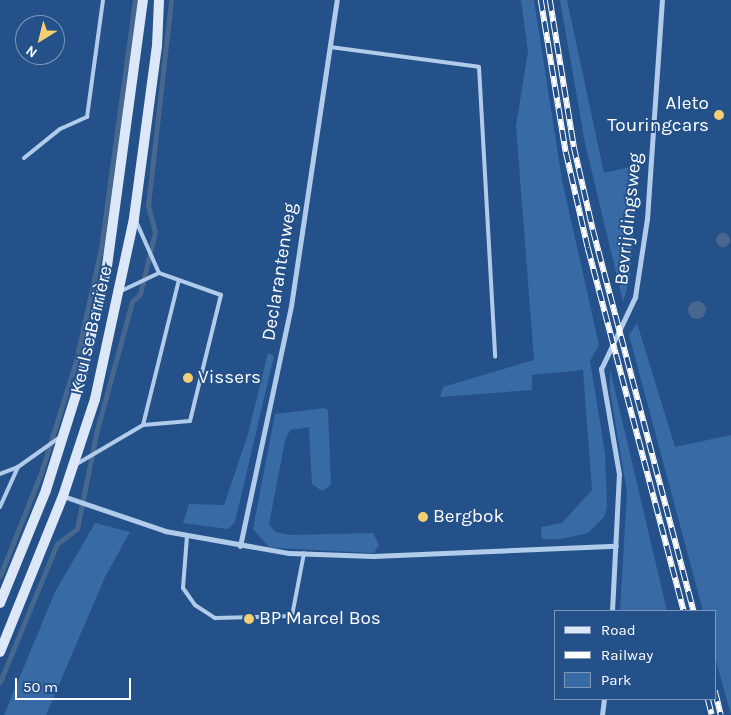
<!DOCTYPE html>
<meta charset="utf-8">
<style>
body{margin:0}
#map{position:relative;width:731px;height:715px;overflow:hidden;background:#245189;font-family:Karla,sans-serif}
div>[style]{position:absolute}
.green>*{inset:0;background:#386ba6}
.water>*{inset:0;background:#47678f}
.round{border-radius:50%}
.stream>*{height:4.5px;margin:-2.25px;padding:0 2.25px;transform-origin:2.25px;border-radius:2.25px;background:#47678f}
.service>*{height:4px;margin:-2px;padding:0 2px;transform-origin:2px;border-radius:2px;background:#b1cbea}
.minor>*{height:5px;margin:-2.5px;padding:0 2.5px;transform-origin:2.5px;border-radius:2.5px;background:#b1cbea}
.secondary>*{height:10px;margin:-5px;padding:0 5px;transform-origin:5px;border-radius:5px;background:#dce8f8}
.rail>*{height:5.5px;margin-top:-2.75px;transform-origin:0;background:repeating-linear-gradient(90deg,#245189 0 11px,#fff 0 22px);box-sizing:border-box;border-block:1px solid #fff}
.dots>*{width:14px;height:14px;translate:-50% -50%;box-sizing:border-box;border:2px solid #245189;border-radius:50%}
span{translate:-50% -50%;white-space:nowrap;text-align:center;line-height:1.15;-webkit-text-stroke:4px #245189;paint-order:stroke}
.poi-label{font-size:19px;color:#fff}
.right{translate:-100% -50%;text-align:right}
.left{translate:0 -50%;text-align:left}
.street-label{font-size:19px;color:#fff}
.legend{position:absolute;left:554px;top:610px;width:162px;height:90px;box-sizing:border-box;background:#245189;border:1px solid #7c97b8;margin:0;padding:6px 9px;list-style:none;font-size:15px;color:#fff}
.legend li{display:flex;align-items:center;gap:10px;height:25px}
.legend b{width:25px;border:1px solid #7c97b8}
.north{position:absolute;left:15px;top:15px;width:50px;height:50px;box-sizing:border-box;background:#245189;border:1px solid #7c97b8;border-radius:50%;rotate:216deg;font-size:14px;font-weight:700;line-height:20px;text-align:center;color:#fff}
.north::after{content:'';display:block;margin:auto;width:18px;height:22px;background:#f4cf74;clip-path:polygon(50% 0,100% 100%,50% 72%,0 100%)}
.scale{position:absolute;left:15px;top:678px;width:116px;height:22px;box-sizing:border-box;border:2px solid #fff;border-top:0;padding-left:6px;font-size:15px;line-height:18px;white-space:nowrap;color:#fff;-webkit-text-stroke:4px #245189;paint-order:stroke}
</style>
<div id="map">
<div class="green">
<div style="clip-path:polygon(521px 0,534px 0,562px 180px,599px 345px,590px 361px,605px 453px,607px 507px,604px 517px,588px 533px,561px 539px,542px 539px,541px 527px,562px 523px,592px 490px,583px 370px,532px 375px,532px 390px,440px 397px,443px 387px,534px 360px,516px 126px,528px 51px)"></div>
<div style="clip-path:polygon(560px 0,567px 0,604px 173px,630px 167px,637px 185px,630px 278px,623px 302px,585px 143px)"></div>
<div style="clip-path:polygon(637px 323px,675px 447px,731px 435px,731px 715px,715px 657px,715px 611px,703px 611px,629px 335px)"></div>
<div style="clip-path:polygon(268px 353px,274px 356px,235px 522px,228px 529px,183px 523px,189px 504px,224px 505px,248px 434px)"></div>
<div style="clip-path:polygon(610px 369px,667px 611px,620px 611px,627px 492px,610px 391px)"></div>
<div style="clip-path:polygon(324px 408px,328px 410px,331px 485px,322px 491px,312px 484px,309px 427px,290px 430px,285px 441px,269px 524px,275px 532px,291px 535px,373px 533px,379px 545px,374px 553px,277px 548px,269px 547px,253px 529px,275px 414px)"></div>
<div style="clip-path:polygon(95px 523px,130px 532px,106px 575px,46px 715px,4px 715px,55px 592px)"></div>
</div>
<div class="water">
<div class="round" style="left:716px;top:233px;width:14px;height:14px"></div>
<div class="round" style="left:688px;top:301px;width:18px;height:18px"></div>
</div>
<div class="stream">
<div style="left:0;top:576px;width:111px;rotate:-68.3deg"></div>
<div style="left:41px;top:473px;width:117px;rotate:-72.6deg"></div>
<div style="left:76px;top:361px;width:116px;rotate:-77.5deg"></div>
<div style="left:101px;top:248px;width:250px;rotate:-82.2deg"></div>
<div style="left:0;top:682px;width:149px;rotate:-67.6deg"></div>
<div style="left:57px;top:544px;width:25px;rotate:-37deg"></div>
<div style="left:77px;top:529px;width:101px;rotate:-78.6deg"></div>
<div style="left:97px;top:430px;width:133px;rotate:-74.7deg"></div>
<div style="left:132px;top:302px;width:11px;rotate:-45deg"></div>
<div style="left:140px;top:294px;width:64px;rotate:-76.4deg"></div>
<div style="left:155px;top:232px;width:27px;rotate:-105deg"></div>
<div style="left:148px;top:206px;width:207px;rotate:-83.6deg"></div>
</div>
<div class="service">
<div style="left:330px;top:47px;width:150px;rotate:7.6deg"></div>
<div style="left:479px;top:67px;width:290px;rotate:86.8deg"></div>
<div style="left:24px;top:158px;width:46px;rotate:-38.9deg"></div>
<div style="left:60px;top:129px;width:30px;rotate:-24deg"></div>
<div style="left:87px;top:117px;width:118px;rotate:-82.2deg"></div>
<div style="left:121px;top:291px;width:42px;rotate:-25.3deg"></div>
<div style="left:143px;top:425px;width:149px;rotate:-76.1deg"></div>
<div style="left:75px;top:465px;width:79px;rotate:-30.5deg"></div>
<div style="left:143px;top:425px;width:47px;rotate:-4.9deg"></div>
<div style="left:190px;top:421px;width:130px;rotate:-76.2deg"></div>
<div style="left:221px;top:295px;width:66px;rotate:-160.5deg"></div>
<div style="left:159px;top:273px;width:57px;rotate:-113.9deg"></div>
<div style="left:0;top:474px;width:19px;rotate:-21deg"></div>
<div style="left:18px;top:467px;width:52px;rotate:-35.5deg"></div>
<div style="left:0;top:507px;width:44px;rotate:-65.8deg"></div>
<div style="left:187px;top:536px;width:52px;rotate:94.4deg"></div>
<div style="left:183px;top:588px;width:21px;rotate:55deg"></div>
<div style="left:195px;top:605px;width:24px;rotate:33deg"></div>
<div style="left:215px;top:618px;width:77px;rotate:-1.5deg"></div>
<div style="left:292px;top:616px;width:64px;rotate:-79.2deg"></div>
</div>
<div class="minor">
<div style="left:63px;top:496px;width:108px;rotate:18.9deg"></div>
<div style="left:165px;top:531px;width:126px;rotate:10.1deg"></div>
<div style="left:289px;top:553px;width:84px;rotate:2deg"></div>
<div style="left:373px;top:556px;width:243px;rotate:-2.4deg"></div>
<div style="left:240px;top:546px;width:245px;rotate:-78deg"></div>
<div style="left:291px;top:306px;width:309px;rotate:-81.5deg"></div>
<div style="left:612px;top:611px;width:137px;rotate:-87.1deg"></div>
<div style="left:619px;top:474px;width:107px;rotate:-99.7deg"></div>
<div style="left:601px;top:369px;width:80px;rotate:-64.7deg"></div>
<div style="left:635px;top:297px;width:79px;rotate:-81.3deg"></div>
<div style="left:647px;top:219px;width:220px;rotate:-86.1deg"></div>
<div style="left:602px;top:715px;width:16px;rotate:-83deg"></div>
</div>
<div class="secondary">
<div style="left:0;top:603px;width:122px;rotate:-67.8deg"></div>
<div style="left:46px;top:490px;width:116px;rotate:-72.5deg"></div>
<div style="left:81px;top:379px;width:116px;rotate:-77deg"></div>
<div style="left:107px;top:266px;width:268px;rotate:-82.3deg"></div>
<div style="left:0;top:652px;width:168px;rotate:-68deg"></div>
<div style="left:63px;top:496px;width:102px;rotate:-71.7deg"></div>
<div style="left:95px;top:399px;width:185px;rotate:-77.8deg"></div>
<div style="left:134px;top:218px;width:174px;rotate:-82.4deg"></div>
<div style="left:157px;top:46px;width:46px;rotate:-87.5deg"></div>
</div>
<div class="rail">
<div style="left:541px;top:0;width:154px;rotate:80.7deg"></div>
<div style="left:566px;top:152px;width:98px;rotate:77.1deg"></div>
<div style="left:588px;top:248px;width:375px;rotate:75.2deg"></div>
<div style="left:550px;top:0;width:149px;rotate:80.7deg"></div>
<div style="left:574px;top:147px;width:85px;rotate:77.1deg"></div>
<div style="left:593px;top:230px;width:394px;rotate:75.2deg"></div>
<div style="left:715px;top:691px;width:25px;rotate:76deg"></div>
<div style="left:708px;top:699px;width:16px;rotate:76deg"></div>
</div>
<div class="dots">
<div style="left:719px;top:115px;background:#f4cf74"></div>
<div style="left:188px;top:378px;background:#f4cf74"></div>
<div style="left:423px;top:517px;background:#f4cf74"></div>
<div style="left:249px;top:619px;background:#f4cf74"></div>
</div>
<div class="poi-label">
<span class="right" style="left:709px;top:115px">Aleto<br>Touringcars</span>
<span class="left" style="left:198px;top:378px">Vissers</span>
<span class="left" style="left:433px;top:517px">Bergbok</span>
<span class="left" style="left:259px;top:619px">BP Marcel Bos</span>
</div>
<div class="street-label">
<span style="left:629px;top:219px;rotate:-84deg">Bevrijdingsweg</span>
<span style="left:280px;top:272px;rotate:-81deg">Declarantenweg</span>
<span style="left:92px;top:330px;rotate:-77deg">Keulse Barrière</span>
</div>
<ul class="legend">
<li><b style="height:6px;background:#dce8f8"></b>Road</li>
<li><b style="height:6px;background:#fff"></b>Railway</li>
<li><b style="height:14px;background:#386ba6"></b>Park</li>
</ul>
<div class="north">N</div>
<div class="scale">50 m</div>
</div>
